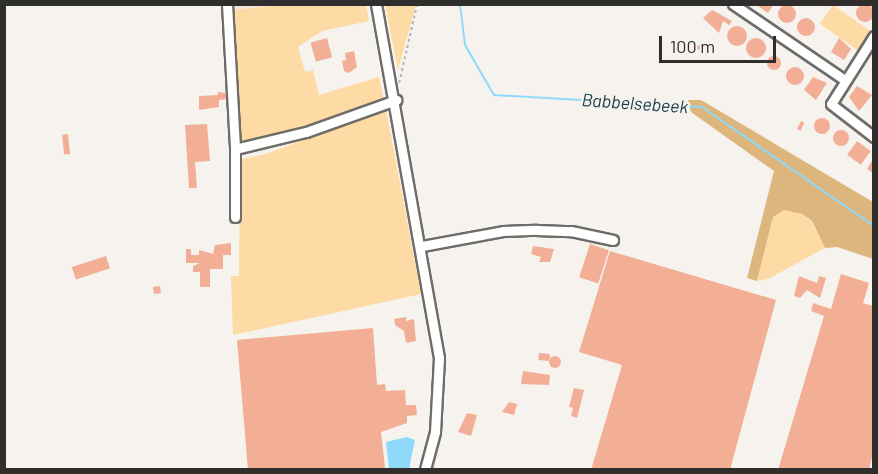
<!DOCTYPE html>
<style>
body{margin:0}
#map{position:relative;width:878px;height:474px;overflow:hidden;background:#f6f3ee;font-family:Barlow,sans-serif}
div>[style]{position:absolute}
.built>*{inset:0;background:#efe7dc}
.green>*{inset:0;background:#fedaa4;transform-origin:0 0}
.forest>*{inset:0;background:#dcb67d}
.water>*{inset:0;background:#8fdafa}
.stream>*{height:2px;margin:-1px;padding:0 1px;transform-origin:1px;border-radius:1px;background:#8fdafa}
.building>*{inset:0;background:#f2af96;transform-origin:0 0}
.round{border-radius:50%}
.path>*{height:1.5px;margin-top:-0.75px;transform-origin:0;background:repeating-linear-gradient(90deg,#b8b6b2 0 3px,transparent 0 6px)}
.roads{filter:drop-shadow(2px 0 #6f6d69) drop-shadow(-2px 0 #6f6d69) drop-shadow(0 2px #6f6d69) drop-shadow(0 -2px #6f6d69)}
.minor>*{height:9px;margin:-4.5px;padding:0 4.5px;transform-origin:4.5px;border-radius:4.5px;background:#fff}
span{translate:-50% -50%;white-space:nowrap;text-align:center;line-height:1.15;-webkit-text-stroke:4.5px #f6f3ee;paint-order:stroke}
.water-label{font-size:18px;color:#1e404e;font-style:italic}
.frame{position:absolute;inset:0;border:6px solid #302e2d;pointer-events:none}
.scale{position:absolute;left:659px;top:36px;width:117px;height:27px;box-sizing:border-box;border:3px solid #302e2d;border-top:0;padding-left:8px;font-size:18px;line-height:21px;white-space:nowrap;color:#302e2d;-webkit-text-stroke:4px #f6f3ee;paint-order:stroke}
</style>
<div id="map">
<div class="built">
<div style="clip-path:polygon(294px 4px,230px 10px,230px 5px)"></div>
</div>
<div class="green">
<div style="clip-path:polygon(294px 4px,366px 5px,369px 21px,322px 31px,298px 47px,305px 72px,313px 70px,319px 95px,379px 77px,384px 100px,324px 124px,239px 145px,230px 10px)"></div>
<div style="clip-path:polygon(385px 5px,416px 5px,398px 70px)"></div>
<div style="left:833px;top:5px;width:49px;height:23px;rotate:35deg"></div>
<div style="clip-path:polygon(386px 109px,421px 294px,233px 335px,231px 276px,239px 276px,240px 159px,266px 154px)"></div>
<div style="clip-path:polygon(784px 210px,802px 214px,812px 222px,825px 248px,768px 279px,757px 281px,773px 217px)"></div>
</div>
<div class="forest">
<div style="clip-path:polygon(688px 100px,701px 100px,873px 202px,873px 259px,837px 247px,825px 248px,812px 221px,802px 214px,784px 210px,773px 217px,757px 281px,747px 278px,774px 171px,691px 112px)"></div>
</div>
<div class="water">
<div style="clip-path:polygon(407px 437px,415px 440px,409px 469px,389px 469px,386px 442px)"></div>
</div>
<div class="stream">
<div style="left:460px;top:4px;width:41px;rotate:83deg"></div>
<div style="left:465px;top:45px;width:58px;rotate:59.9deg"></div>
<div style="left:494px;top:95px;width:208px;rotate:3.3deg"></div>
<div style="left:702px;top:107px;width:209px;rotate:34.7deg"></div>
</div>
<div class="building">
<div style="clip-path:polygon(761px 4px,771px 4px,772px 7px,768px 13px,759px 7px)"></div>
<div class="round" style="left:856px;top:4px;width:18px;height:18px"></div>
<div class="round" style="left:778px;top:5px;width:18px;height:18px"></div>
<div style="clip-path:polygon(712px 10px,732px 21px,729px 25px,723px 21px,719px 33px,703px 18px)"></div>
<div class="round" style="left:797px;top:18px;width:18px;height:18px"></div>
<div class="round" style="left:727px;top:26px;width:20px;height:20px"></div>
<div class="round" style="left:746px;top:38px;width:20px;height:20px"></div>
<div style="left:327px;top:38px;width:20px;height:17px;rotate:75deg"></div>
<div style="clip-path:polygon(839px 38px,851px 49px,844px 60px,831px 52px)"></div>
<div style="clip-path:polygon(700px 44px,710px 50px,706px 55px,696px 48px)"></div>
<div style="clip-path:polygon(354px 51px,357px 67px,349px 73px,344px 71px,342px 61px,346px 60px,345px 53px)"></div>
<div class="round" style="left:767px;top:56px;width:14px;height:14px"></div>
<div class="round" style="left:786px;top:67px;width:18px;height:18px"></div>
<div style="clip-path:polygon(813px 77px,827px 83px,816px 100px,804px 90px)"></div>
<div style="clip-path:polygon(857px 86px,872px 95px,859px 111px,849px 97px)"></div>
<div style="clip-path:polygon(218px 92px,227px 93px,227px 99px,219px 100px,219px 107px,199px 110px,199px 96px,218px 95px)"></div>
<div class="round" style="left:814px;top:118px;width:16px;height:16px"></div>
<div style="left:801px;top:121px;width:4px;height:9px;rotate:27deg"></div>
<div style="clip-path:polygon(207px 124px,210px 161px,195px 162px,197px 188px,189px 188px,185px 125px)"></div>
<div class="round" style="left:833px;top:130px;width:16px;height:16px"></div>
<div style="left:68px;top:134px;width:20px;height:6px;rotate:84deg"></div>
<div style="left:857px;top:141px;width:17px;height:17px;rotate:36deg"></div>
<div style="clip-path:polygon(873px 159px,873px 173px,867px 169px)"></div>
<div style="clip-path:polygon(231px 243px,231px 255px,223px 255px,223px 269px,210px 269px,210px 287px,200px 287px,200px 272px,193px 272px,193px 266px,200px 263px,186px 263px,186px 249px,191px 249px,191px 255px,199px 255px,199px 250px,213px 254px,215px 245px)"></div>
<div style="left:590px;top:244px;width:20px;height:35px;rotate:18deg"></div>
<div style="clip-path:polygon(533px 246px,554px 249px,550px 262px,539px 262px,541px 257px,531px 254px)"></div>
<div style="clip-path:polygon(610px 251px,776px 300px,730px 470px,591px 470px,622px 365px,579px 352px)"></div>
<div style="left:106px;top:256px;width:13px;height:36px;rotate:72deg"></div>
<div style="clip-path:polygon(841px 274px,869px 283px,863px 303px,873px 306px,873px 453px,869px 470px,778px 470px,824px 316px,811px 311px,813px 303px,831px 309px)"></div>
<div style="clip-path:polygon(799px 276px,817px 283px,819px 276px,826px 278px,820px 298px,807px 290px,800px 298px,794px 296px)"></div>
<div style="left:160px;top:286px;width:7px;height:7px;rotate:82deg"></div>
<div style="clip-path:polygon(406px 317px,406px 321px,414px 319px,416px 341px,406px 343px,404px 331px,395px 325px,394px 319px)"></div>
<div style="clip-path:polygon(373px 328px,377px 385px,385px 384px,386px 391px,405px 390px,406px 405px,416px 405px,417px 415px,407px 416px,407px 423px,381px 432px,385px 468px,248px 470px,237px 340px)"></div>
<div style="left:539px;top:353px;width:11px;height:7px;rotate:5deg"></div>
<div class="round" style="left:549px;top:356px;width:12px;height:12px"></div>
<div style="clip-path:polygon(523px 371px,550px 375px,549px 385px,521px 384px)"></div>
<div style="clip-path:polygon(574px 388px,584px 390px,577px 418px,571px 416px,573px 408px,569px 407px)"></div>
<div style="clip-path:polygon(509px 402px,517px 404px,514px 415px,502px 412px)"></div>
<div style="clip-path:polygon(467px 413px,477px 415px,471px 436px,458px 432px)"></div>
</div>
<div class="path">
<div style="left:399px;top:83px;width:81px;rotate:-77.2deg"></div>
</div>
<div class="roads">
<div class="minor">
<div style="left:227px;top:4px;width:145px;rotate:86.8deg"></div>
<div style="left:235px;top:149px;width:73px;rotate:-13.5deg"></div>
<div style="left:306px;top:132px;width:96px;rotate:-19.6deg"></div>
<div style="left:376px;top:4px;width:360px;rotate:79.9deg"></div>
<div style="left:439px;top:358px;width:74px;rotate:93.1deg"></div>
<div style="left:435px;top:432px;width:39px;rotate:105deg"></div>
<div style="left:733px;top:4px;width:135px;rotate:34.2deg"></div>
<div style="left:874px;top:36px;width:80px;rotate:122.3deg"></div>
<div style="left:831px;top:104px;width:54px;rotate:37.5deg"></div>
<div style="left:235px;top:217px;width:68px;rotate:-90deg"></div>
<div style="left:422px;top:246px;width:82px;rotate:-10.5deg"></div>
<div style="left:503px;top:231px;width:33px;rotate:-2deg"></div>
<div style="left:536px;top:230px;width:35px;rotate:2deg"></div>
<div style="left:571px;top:231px;width:43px;rotate:12.1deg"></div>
</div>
</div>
<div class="water-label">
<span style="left:635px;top:103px;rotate:4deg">Babbelsebeek</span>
</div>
<div class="frame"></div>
<div class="scale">100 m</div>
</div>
